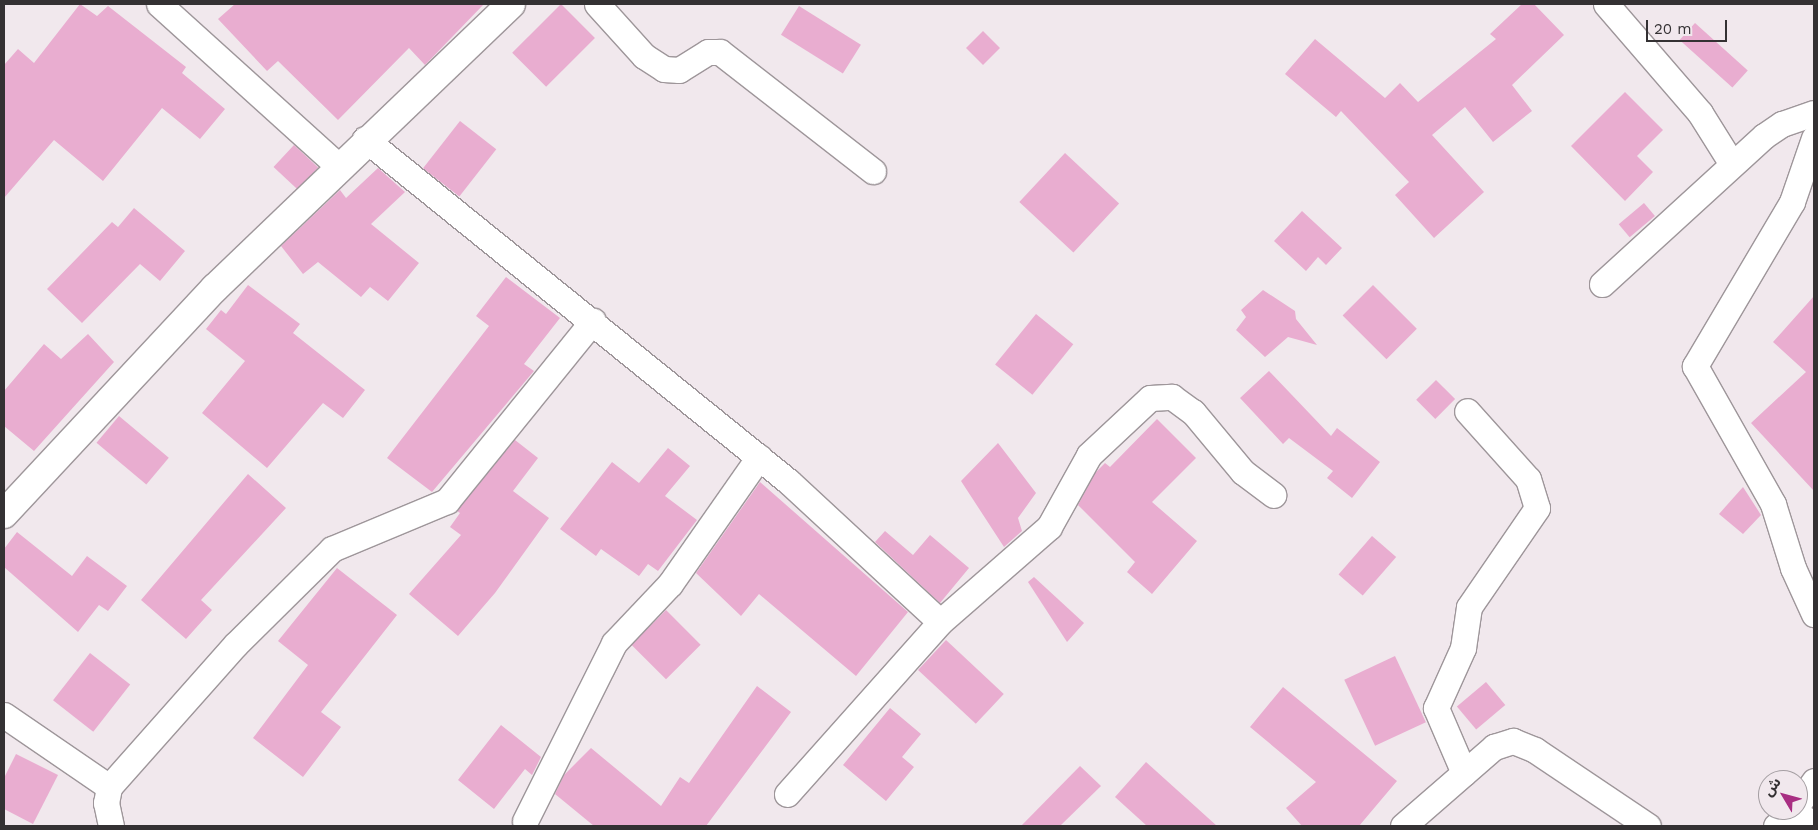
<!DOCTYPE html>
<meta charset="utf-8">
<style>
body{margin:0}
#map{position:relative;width:1818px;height:830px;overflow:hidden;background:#f1e8ed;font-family:"Work Sans","Noto Sans Arabic",sans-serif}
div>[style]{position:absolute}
.building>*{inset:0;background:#e9add0;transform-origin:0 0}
.roads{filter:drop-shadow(1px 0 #9e969a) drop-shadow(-1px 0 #9e969a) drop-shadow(0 1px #9e969a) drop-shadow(0 -1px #9e969a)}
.street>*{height:25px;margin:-12.5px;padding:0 12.5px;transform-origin:12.5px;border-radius:12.5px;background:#fff}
.secondary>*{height:28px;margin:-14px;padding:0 14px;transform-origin:14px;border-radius:14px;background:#fff}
span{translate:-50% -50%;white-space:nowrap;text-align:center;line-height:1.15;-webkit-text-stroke:4.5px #f1e8ed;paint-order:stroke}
.frame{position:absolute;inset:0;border:5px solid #343133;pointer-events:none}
.north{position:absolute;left:1758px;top:770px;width:50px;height:50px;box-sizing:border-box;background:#f1e8ed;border:1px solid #a59fa3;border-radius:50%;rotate:307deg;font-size:14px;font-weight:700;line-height:20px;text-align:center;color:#343133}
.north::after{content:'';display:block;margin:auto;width:18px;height:22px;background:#a82e82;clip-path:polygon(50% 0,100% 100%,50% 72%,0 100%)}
.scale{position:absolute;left:1646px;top:20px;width:81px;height:22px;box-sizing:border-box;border:2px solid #343133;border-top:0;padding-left:6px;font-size:15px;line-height:18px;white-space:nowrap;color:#343133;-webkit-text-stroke:4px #f1e8ed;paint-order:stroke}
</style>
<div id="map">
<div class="building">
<div style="clip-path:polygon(80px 4px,97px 16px,108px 6px,186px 67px,182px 73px,225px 109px,200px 139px,162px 108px,103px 181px,54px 140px,4px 198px,4px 65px,18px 49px,34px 63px)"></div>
<div style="clip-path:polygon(235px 4px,484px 4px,425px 65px,409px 48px,338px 120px,278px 61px,267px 71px,218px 19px)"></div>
<div style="left:561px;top:4px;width:48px;height:69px;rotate:45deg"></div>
<div style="clip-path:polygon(1522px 4px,1534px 4px,1564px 35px,1512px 85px,1532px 111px,1493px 142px,1465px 107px,1432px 135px,1484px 192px,1434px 238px,1395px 195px,1409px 182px,1341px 111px,1336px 117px,1285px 74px,1315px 39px,1385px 98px,1400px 83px,1418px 102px,1496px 39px,1490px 34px)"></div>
<div style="left:799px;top:6px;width:73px;height:34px;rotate:32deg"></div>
<div style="left:1695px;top:23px;width:71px;height:23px;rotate:42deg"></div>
<div style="left:983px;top:31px;width:24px;height:24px;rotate:45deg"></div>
<div style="clip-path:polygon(1625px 92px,1663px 130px,1637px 156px,1653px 172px,1625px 201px,1571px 146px)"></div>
<div style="left:460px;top:121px;width:46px;height:60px;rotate:38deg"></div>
<div style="left:294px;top:145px;width:33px;height:30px;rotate:43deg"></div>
<div style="left:1065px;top:153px;width:74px;height:67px;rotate:43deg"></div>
<div style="clip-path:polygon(378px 168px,405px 192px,371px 224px,419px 263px,388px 301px,370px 287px,361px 297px,318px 262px,303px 274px,281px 246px,340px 190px,346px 198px)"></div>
<div style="left:1644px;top:203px;width:17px;height:33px;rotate:50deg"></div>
<div style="clip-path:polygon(134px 208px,185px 251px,160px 281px,140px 264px,82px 323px,47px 289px,112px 222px,118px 227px)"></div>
<div style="clip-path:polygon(1302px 211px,1342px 248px,1326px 265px,1318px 257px,1306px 271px,1274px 241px)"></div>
<div style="clip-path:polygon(506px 277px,560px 318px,524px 364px,534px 371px,432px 492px,387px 458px,489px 326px,476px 316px)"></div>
<div style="clip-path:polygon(248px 285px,300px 324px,293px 333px,365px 390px,343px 418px,323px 403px,267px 468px,202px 413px,245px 361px,206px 329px,221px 310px,226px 314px)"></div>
<div style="left:1373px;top:285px;width:62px;height:43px;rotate:45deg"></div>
<div style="clip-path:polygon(1263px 290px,1295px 311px,1296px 319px,1317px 345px,1288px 337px,1265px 357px,1236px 330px,1246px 317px,1241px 310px)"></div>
<div style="clip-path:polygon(1814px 296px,1814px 491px,1751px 423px,1806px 372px,1773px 342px)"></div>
<div style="left:1036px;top:314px;width:48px;height:65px;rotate:39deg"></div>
<div style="clip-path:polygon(88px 334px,114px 362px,34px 451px,4px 426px,4px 391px,44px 344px,61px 359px)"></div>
<div style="clip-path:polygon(1269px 371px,1331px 436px,1337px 428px,1380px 462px,1352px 498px,1327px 478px,1333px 471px,1289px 438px,1283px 444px,1240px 398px)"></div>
<div style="left:1436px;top:380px;width:27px;height:28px;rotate:45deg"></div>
<div style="left:119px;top:416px;width:65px;height:35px;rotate:40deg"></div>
<div style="clip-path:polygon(1157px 419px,1196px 458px,1152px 502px,1197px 541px,1152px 594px,1127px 572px,1135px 562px,1078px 505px,1095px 473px,1105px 463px,1110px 467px)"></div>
<div style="clip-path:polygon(515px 440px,538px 458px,513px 491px,549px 518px,495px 593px,458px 636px,409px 594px,461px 535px,450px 527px,460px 513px,457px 511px)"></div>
<div style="clip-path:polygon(998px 443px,1036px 493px,1018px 518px,1022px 531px,1004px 547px,961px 481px)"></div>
<div style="clip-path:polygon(668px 448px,690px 466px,665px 496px,697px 520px,658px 571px,648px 564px,639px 576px,601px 549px,596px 556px,560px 529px,612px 462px,639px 483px)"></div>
<div style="clip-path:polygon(248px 474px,286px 508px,201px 600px,212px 610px,186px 639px,141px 600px)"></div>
<div style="clip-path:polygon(760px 482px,908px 612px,856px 676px,759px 594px,741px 616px,696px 573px)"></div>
<div style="clip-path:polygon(1743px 487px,1761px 515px,1743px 534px,1719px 514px)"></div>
<div style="clip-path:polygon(885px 531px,913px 555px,930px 535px,969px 568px,940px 603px,875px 542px)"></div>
<div style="clip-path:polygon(17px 532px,72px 576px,87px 556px,127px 586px,108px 611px,99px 605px,78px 632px,4px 567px,4px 549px)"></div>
<div style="left:1372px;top:536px;width:32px;height:51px;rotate:41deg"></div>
<div style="clip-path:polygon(337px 568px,397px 615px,321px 712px,341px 727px,303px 777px,253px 738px,308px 665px,278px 641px)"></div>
<div style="clip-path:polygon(1034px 577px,1084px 623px,1067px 642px,1028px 582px)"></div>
<div style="left:666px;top:610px;width:49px;height:49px;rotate:45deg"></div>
<div style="left:946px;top:640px;width:79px;height:41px;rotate:43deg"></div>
<div style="left:90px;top:653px;width:51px;height:60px;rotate:38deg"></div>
<div style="left:1395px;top:656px;width:73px;height:56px;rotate:65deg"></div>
<div style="left:1486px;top:682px;width:30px;height:38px;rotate:50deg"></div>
<div style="clip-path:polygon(757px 686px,791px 712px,706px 826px,594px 826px,555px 794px,564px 775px,591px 748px,661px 806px,680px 777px,689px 783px)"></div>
<div style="clip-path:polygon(1283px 687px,1397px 781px,1359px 826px,1302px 826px,1286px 808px,1316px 782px,1250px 727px)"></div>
<div style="clip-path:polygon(890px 708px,921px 734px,902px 757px,914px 767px,886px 801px,843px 765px)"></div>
<div style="clip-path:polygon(501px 725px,541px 757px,532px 775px,525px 769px,494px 809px,458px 780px)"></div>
<div style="clip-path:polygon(16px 754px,58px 775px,33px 824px,4px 809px,4px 778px)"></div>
<div style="clip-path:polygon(1146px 762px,1217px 826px,1147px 826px,1115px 797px)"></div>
<div style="clip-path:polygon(1080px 766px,1101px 786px,1060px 826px,1021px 826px)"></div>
</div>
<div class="roads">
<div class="street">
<div style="left:159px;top:4px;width:241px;rotate:42.1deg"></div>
<div style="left:597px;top:4px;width:70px;rotate:47.9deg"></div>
<div style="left:644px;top:56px;width:24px;rotate:33deg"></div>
<div style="left:664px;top:69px;width:15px;rotate:4deg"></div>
<div style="left:679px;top:70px;width:34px;rotate:-32deg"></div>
<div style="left:708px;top:52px;width:12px"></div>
<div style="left:720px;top:52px;width:194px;rotate:37.9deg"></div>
<div style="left:1606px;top:4px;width:144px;rotate:49.2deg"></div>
<div style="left:1700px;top:113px;width:60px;rotate:57.9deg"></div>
<div style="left:1814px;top:138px;width:68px;rotate:109deg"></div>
<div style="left:1792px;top:202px;width:191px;rotate:120.6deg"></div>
<div style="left:1695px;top:366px;width:159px;rotate:60.5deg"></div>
<div style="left:1773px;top:504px;width:67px;rotate:72.6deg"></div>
<div style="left:1793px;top:568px;width:51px;rotate:65.5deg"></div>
<div style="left:365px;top:139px;width:544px;rotate:38.96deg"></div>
<div style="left:788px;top:481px;width:207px;rotate:42.8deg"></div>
<div style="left:1602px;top:284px;width:219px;rotate:-42.4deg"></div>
<div style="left:1764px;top:136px;width:22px;rotate:-34deg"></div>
<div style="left:1782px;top:124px;width:34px;rotate:-19deg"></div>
<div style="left:4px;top:715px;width:127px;rotate:34.4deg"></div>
<div style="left:1464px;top:773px;width:71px;rotate:-113.3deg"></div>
<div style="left:1436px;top:708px;width:66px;rotate:-65.8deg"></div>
<div style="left:1463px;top:648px;width:41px;rotate:-81.7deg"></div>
<div style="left:1469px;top:607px;width:120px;rotate:-55.5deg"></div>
<div style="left:1537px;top:508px;width:30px;rotate:-107deg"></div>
<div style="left:1528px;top:479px;width:91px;rotate:-131.9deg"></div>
<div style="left:787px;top:794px;width:230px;rotate:-48.3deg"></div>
<div style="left:940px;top:622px;width:145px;rotate:-41.1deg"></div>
<div style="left:1049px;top:527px;width:82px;rotate:-60.9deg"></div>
<div style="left:1089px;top:455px;width:83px;rotate:-43.1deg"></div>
<div style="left:1150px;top:398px;width:22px;rotate:-3deg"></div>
<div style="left:1172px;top:397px;width:26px;rotate:36deg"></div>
<div style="left:1193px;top:412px;width:78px;rotate:50.2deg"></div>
<div style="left:1243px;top:472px;width:38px;rotate:37deg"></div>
<div style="left:1798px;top:804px;width:28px;rotate:-55deg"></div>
<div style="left:1793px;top:811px;width:25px;rotate:32deg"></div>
<div style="left:525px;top:821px;width:199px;rotate:-63.4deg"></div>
<div style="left:614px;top:643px;width:81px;rotate:-46.5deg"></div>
<div style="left:670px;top:584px;width:155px;rotate:-55deg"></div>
<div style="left:111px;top:826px;width:24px;rotate:-102deg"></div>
<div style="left:106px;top:803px;width:16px;rotate:-79deg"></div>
<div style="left:109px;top:787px;width:191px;rotate:-48.4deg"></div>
<div style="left:236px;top:644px;width:135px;rotate:-44.7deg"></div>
<div style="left:332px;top:549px;width:125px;rotate:-22.7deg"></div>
<div style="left:447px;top:501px;width:232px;rotate:-51deg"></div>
<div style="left:1403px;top:826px;width:121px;rotate:-41deg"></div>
<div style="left:1494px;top:747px;width:20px;rotate:-18deg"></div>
<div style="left:1513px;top:741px;width:24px;rotate:22deg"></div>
<div style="left:1535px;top:750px;width:136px;rotate:33.9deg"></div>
<div style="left:1776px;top:826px;width:24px;rotate:-42deg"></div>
</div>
<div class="secondary">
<div style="left:4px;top:514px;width:309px;rotate:-47deg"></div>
<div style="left:215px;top:288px;width:410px;rotate:-43.8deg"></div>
</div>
</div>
<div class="frame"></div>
<div class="north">ش</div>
<div class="scale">20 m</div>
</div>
